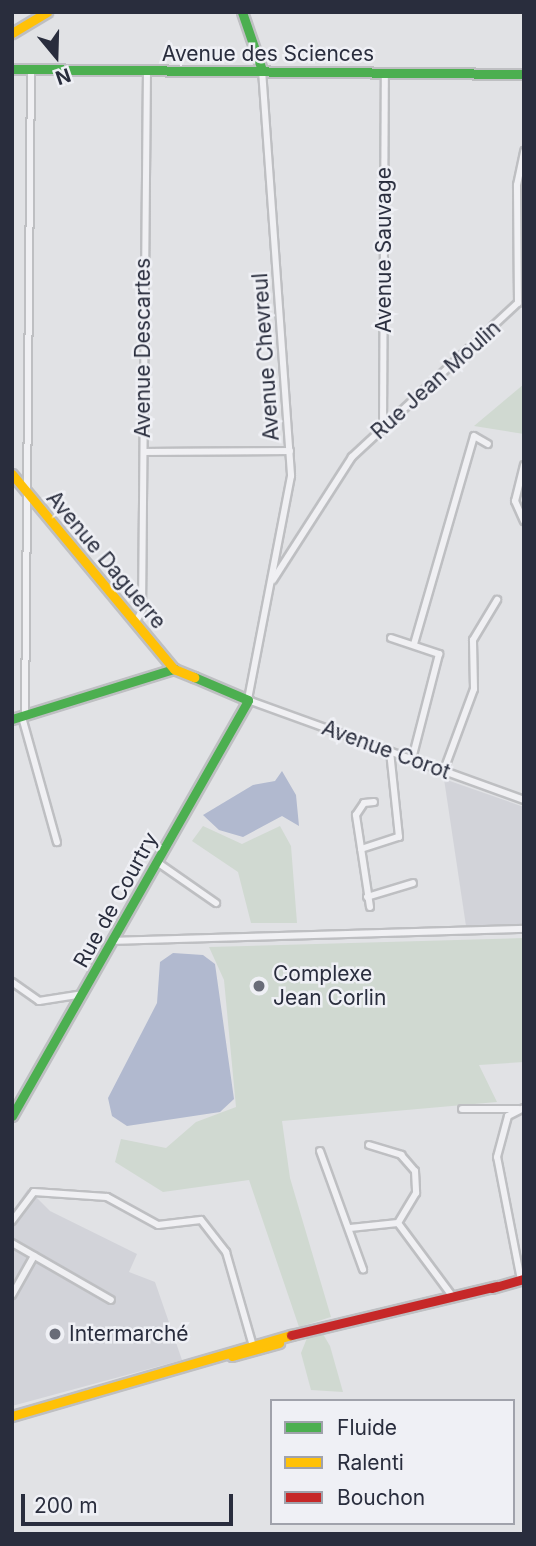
<!DOCTYPE html>
<meta charset="utf-8">
<style>
body{margin:0}
#map{position:relative;width:536px;height:1546px;overflow:hidden;background:#e1e2e5;font-family:Inter,sans-serif}
div>[style]{position:absolute}
.built>*{inset:0;background:#d2d3d9}
.green>*{inset:0;background:#d0d9d1}
.water>*{inset:0;background:#b1b9cf}
.roads{filter:drop-shadow(2px 0 #bebfc2) drop-shadow(-2px 0 #bebfc2) drop-shadow(0 2px #bebfc2) drop-shadow(0 -2px #bebfc2)}
.street>*{height:6px;margin:-3px;padding:0 3px;transform-origin:3px;border-radius:3px;background:#f0f0f3}
.fast>*{height:9px;margin:-4.5px;padding:0 4.5px;transform-origin:4.5px;border-radius:4.5px;background:#4caf50}
.slow>*{height:9px;margin:-4.5px;padding:0 4.5px;transform-origin:4.5px;border-radius:4.5px;background:#ffc107}
.jam>*{height:9px;margin:-4.5px;padding:0 4.5px;transform-origin:4.5px;border-radius:4.5px;background:#c62828}
.dots>*{width:19px;height:19px;translate:-50% -50%;box-sizing:border-box;border:4px solid #eff0f5;border-radius:50%}
span{translate:-50% -50%;white-space:nowrap;text-align:center;line-height:1.15;-webkit-text-stroke:5px #eff0f5;paint-order:stroke}
.street-label{font-size:21px;color:#292d3d}
.poi-label{font-size:21px;color:#292d3d}
.left{translate:0 -50%;text-align:left}
.frame{position:absolute;inset:0;border:14px solid #292d3d;pointer-events:none}
.legend{position:absolute;left:270px;top:1399px;width:245px;height:126px;box-sizing:border-box;background:#eff0f5;border:2px solid #a0a2ab;margin:0;padding:9px 12px;list-style:none;font-size:21px;color:#292d3d}
.legend li{display:flex;align-items:center;gap:14px;height:35px}
.legend b{width:35px;border:2px solid #a0a2ab}
.north{position:absolute;left:21px;top:21px;width:70px;height:70px;-webkit-text-stroke:5px #eff0f5;paint-order:stroke;rotate:161deg;font-size:19px;font-weight:700;line-height:28px;text-align:center;color:#292d3d}
.north::after{content:'';display:block;margin:auto;width:24px;height:32px;background:#292d3d;clip-path:polygon(50% 0,100% 100%,50% 72%,0 100%)}
.scale{position:absolute;left:21px;top:1494px;width:212px;height:32px;box-sizing:border-box;border:4px solid #292d3d;border-top:0;padding-left:9px;font-size:21px;line-height:24px;white-space:nowrap;color:#292d3d;-webkit-text-stroke:5px #eff0f5;paint-order:stroke}
</style>
<div id="map">
<div class="built">
<div style="clip-path:polygon(444px 779px,524px 807px,524px 924px,466px 926px)"></div>
<div style="clip-path:polygon(28px 1189px,50px 1211px,137px 1254px,129px 1272px,155px 1282px,182px 1360px,12px 1406px,12px 1212px)"></div>
</div>
<div class="green">
<div style="clip-path:polygon(524px 384px,524px 434px,474px 426px)"></div>
<div style="clip-path:polygon(203px 826px,242px 844px,280px 826px,291px 846px,297px 923px,251px 923px,238px 872px,192px 841px)"></div>
<div style="clip-path:polygon(524px 938px,524px 1062px,479px 1065px,497px 1102px,282px 1121px,290px 1178px,331px 1317px,299px 1327px,249px 1180px,163px 1192px,115px 1162px,121px 1139px,166px 1148px,196px 1122px,236px 1107px,224px 980px,209px 947px)"></div>
<div style="clip-path:polygon(323px 1334px,330px 1346px,343px 1392px,311px 1390px,301px 1353px,307px 1338px)"></div>
</div>
<div class="water">
<div style="clip-path:polygon(282px 771px,296px 795px,299px 826px,282px 816px,243px 837px,219px 830px,203px 815px,253px 785px,275px 781px)"></div>
<div style="clip-path:polygon(173px 953px,203px 955px,215px 964px,234px 1099px,220px 1112px,127px 1126px,112px 1116px,108px 1098px,157px 1003px,160px 962px)"></div>
</div>
<div class="roads">
<div class="street">
<div style="left:262px;top:70px;width:407px;rotate:85.9deg"></div>
<div style="left:291px;top:476px;width:228px;rotate:100.9deg"></div>
<div style="left:248px;top:700px;width:294px;rotate:19.9deg"></div>
<div style="left:383px;top:428px;width:356px;rotate:-89.7deg"></div>
<div style="left:144px;top:452px;width:146px;rotate:-0.4deg"></div>
<div style="left:524px;top:465px;width:37px;rotate:104deg"></div>
<div style="left:515px;top:501px;width:22px;rotate:66deg"></div>
<div style="left:273px;top:580px;width:146px;rotate:-57.3deg"></div>
<div style="left:352px;top:457px;width:226px;rotate:-42.9deg"></div>
<div style="left:518px;top:303px;width:118px;rotate:-90.5deg"></div>
<div style="left:517px;top:185px;width:35px;rotate:-78deg"></div>
<div style="left:136px;top:622px;width:13px;rotate:-63deg"></div>
<div style="left:142px;top:610px;width:538px;rotate:-89.47deg"></div>
<div style="left:391px;top:638px;width:51px;rotate:18.4deg"></div>
<div style="left:439px;top:654px;width:108px;rotate:104.4deg"></div>
<div style="left:414px;top:644px;width:216px;rotate:-73.9deg"></div>
<div style="left:474px;top:436px;width:16px;rotate:30deg"></div>
<div style="left:25px;top:716px;width:648px;rotate:-89.47deg"></div>
<div style="left:22px;top:717px;width:130px;rotate:74.4deg"></div>
<div style="left:444px;top:770px;width:86px;rotate:-69.7deg"></div>
<div style="left:474px;top:689px;width:49px;rotate:-91.2deg"></div>
<div style="left:473px;top:640px;width:47px;rotate:-59deg"></div>
<div style="left:361px;top:849px;width:40px;rotate:-18deg"></div>
<div style="left:399px;top:837px;width:86px;rotate:-96deg"></div>
<div style="left:157px;top:862px;width:72px;rotate:34.8deg"></div>
<div style="left:367px;top:897px;width:48px;rotate:-16.9deg"></div>
<div style="left:370px;top:907px;width:93px;rotate:-98.7deg"></div>
<div style="left:356px;top:815px;width:14px;rotate:-56deg"></div>
<div style="left:364px;top:803px;width:10px;rotate:-6deg"></div>
<div style="left:112px;top:941px;width:412px;rotate:-1.7deg"></div>
<div style="left:12px;top:982px;width:33px;rotate:35deg"></div>
<div style="left:39px;top:1001px;width:45px;rotate:-9deg"></div>
<div style="left:462px;top:1109px;width:57px"></div>
<div style="left:369px;top:1145px;width:34px;rotate:17deg"></div>
<div style="left:401px;top:1155px;width:21px;rotate:49deg"></div>
<div style="left:415px;top:1171px;width:22px;rotate:87deg"></div>
<div style="left:416px;top:1193px;width:35px;rotate:121deg"></div>
<div style="left:320px;top:1151px;width:126px;rotate:70deg"></div>
<div style="left:12px;top:1221px;width:36px;rotate:-53deg"></div>
<div style="left:34px;top:1192px;width:73px;rotate:3.9deg"></div>
<div style="left:107px;top:1197px;width:58px;rotate:28.8deg"></div>
<div style="left:158px;top:1225px;width:43px;rotate:-6.6deg"></div>
<div style="left:201px;top:1220px;width:41px;rotate:52deg"></div>
<div style="left:226px;top:1252px;width:98px;rotate:74deg"></div>
<div style="left:398px;top:1223px;width:92px;rotate:53.4deg"></div>
<div style="left:350px;top:1228px;width:48px;rotate:-5.9deg"></div>
<div style="left:12px;top:1243px;width:114px;rotate:29.9deg"></div>
<div style="left:521px;top:1280px;width:125px;rotate:-101deg"></div>
<div style="left:497px;top:1157px;width:42px;rotate:-75deg"></div>
<div style="left:508px;top:1116px;width:18px;rotate:-27deg"></div>
<div style="left:12px;top:1295px;width:45px;rotate:-60.6deg"></div>
</div>
<div class="fast">
<div style="left:242px;top:12px;width:61px;rotate:71deg"></div>
<div style="left:12px;top:69px;width:512px;rotate:0.56deg"></div>
<div style="left:12px;top:719px;width:170px;rotate:-17.2deg"></div>
<div style="left:12px;top:1116px;width:478px;rotate:-60.4deg"></div>
<div style="left:248px;top:700px;width:59px;rotate:-156.9deg"></div>
</div>
<div class="slow">
<div style="left:12px;top:33px;width:41px;rotate:-31deg"></div>
<div style="left:12px;top:474px;width:254px;rotate:50.3deg"></div>
<div style="left:174px;top:669px;width:22px;rotate:22deg"></div>
<div style="left:232px;top:1356px;width:49px;rotate:-15.5deg"></div>
<div style="left:12px;top:1416px;width:291px;rotate:-16.2deg"></div>
</div>
<div class="jam">
<div style="left:492px;top:1288px;width:33px;rotate:-16deg"></div>
<div style="left:291px;top:1335px;width:211px;rotate:-13.4deg"></div>
</div>
</div>
<div class="dots">
<div style="left:259px;top:986px;background:#696c78"></div>
<div style="left:55px;top:1334px;background:#696c78"></div>
</div>
<div class="street-label">
<span style="left:268px;top:54px">Avenue des Sciences</span>
<span style="left:384px;top:250px;rotate:-90deg">Avenue Sauvage</span>
<span style="left:143px;top:348px;rotate:-90deg">Avenue Descartes</span>
<span style="left:266px;top:357px;rotate:-94deg">Avenue Chevreul</span>
<span style="left:436px;top:380px;rotate:-42deg">Rue Jean Moulin</span>
<span style="left:106px;top:560px;rotate:50deg">Avenue Daguerre</span>
<span style="left:386px;top:750px;rotate:20deg">Avenue Corot</span>
<span style="left:116px;top:900px;rotate:-61deg">Rue de Courtry</span>
</div>
<div class="poi-label">
<span class="left" style="left:273px;top:986px">Complexe<br>Jean Corlin</span>
<span class="left" style="left:69px;top:1334px">Intermarché</span>
</div>
<div class="frame"></div>
<ul class="legend">
<li><b style="height:9px;background:#4caf50"></b>Fluide</li>
<li><b style="height:9px;background:#ffc107"></b>Ralenti</li>
<li><b style="height:9px;background:#c62828"></b>Bouchon</li>
</ul>
<div class="north">N</div>
<div class="scale">200 m</div>
</div>
